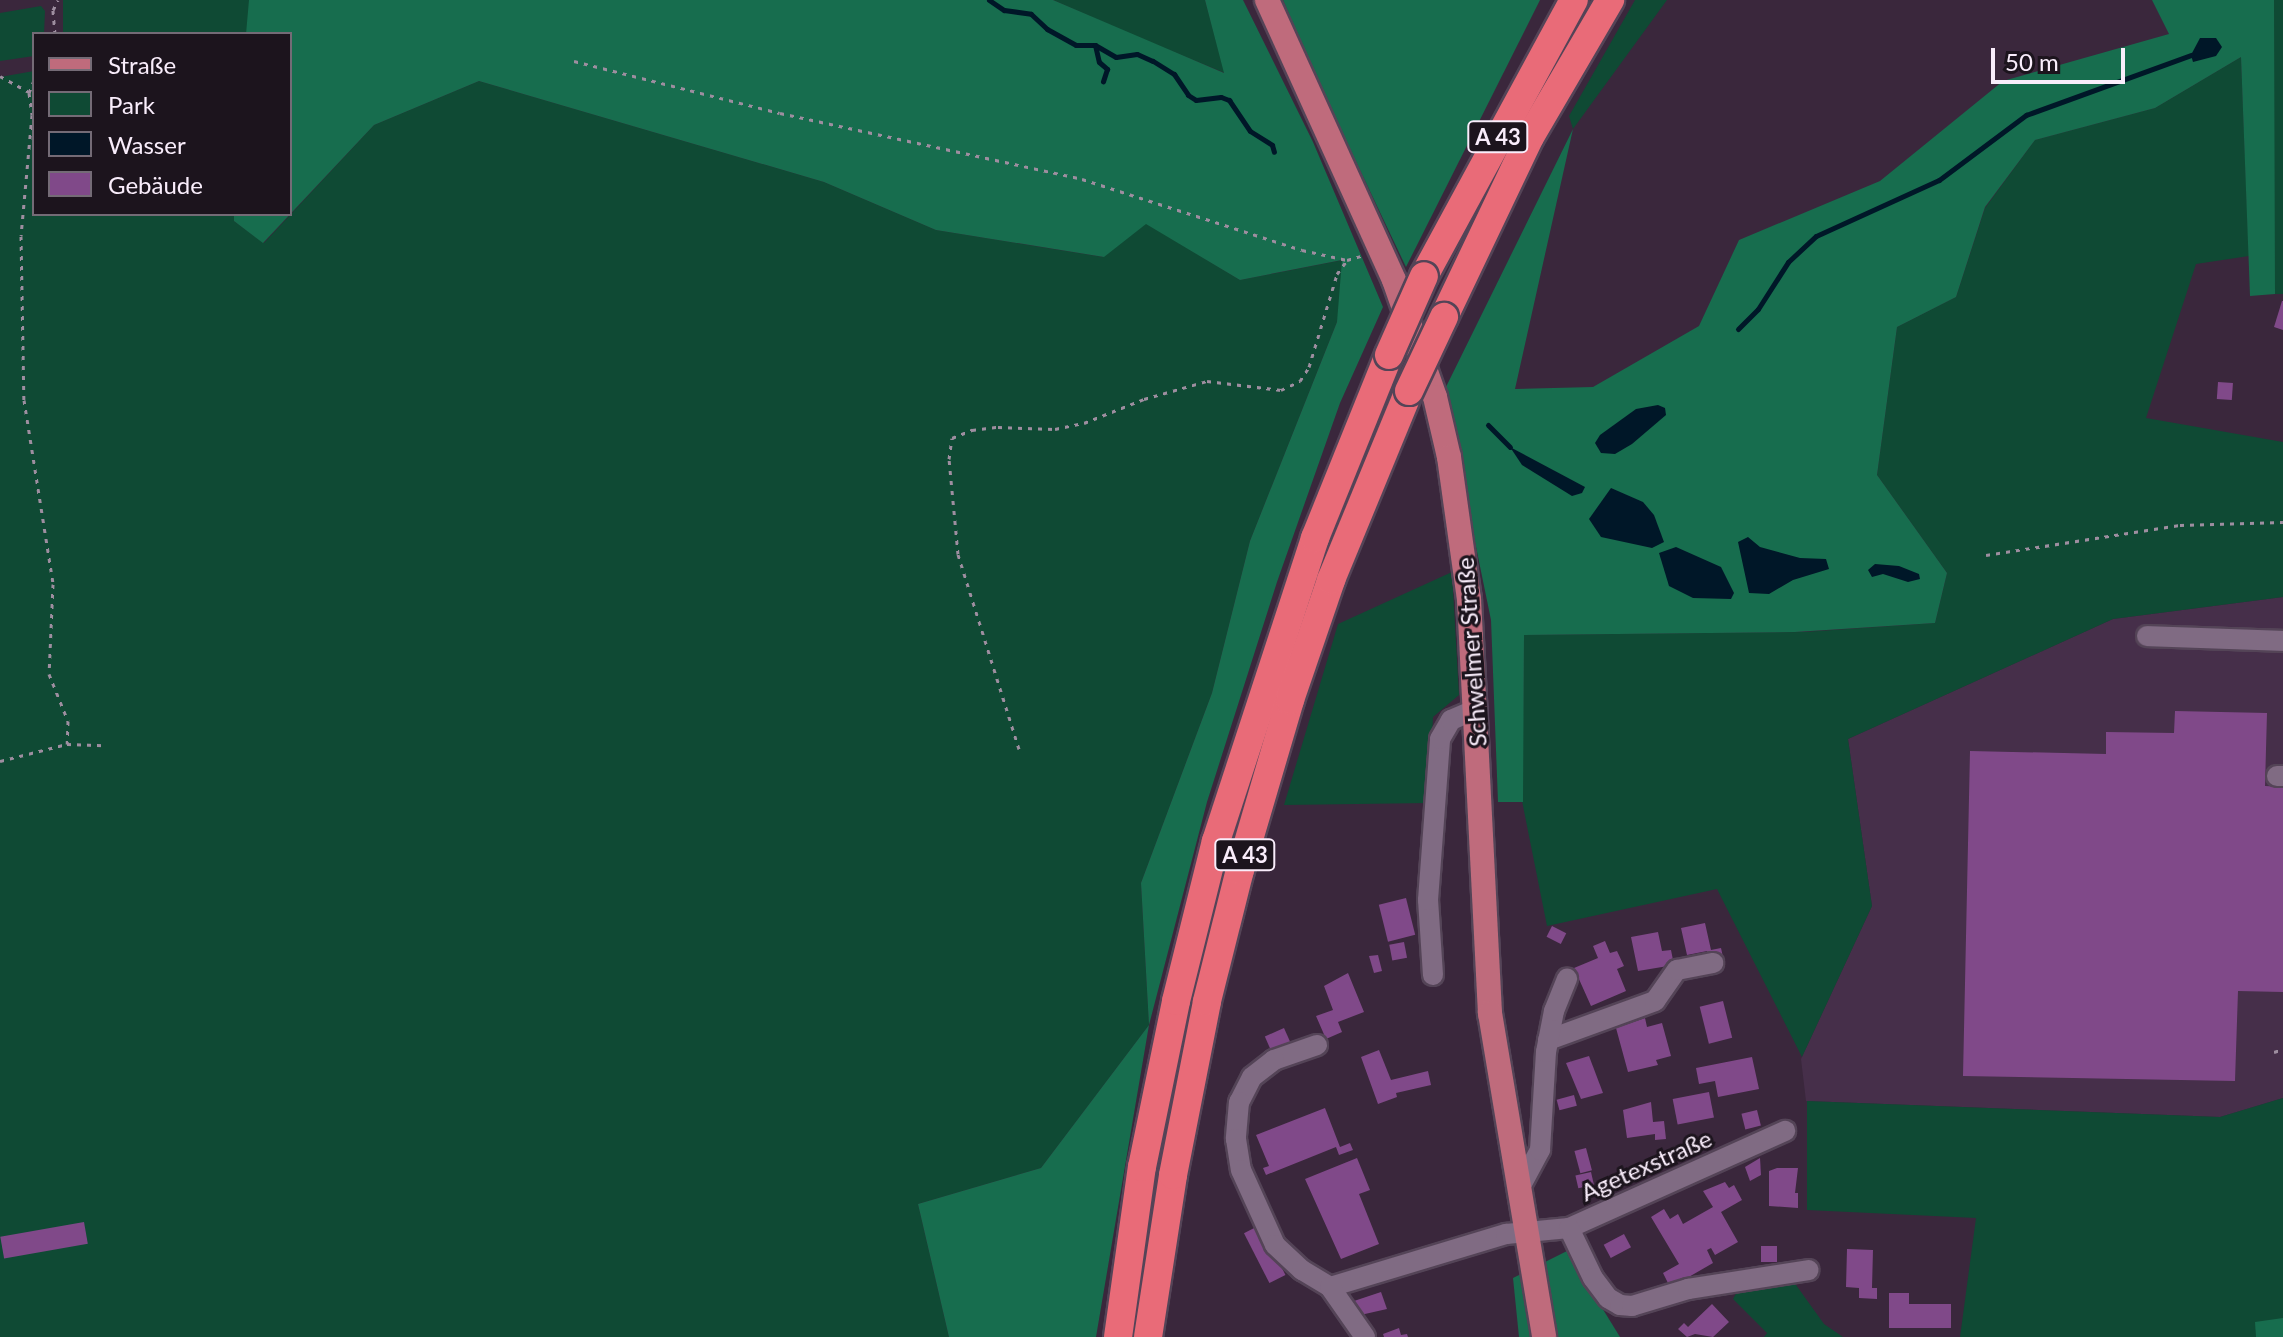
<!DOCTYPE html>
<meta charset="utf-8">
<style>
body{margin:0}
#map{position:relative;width:2283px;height:1337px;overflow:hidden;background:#3a273c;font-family:Lato,sans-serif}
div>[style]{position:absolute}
.built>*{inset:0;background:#462f4a}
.green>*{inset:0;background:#0f4a34;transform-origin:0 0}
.forest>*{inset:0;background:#176d4e}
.water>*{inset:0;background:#001728}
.stream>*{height:5px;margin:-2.5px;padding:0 2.5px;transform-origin:2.5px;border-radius:2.5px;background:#001728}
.building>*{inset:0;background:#804989;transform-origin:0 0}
.path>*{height:3px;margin-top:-1.5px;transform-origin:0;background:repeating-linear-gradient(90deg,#9e8ea0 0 4px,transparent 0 10px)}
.roads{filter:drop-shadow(2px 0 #544457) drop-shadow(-2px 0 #544457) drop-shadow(0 2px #544457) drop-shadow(0 -2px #544457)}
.minor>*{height:20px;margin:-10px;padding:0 10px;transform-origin:10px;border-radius:10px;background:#806b83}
.major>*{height:24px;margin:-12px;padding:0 12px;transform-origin:12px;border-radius:12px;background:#bf6b7c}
.highway>*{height:28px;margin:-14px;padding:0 14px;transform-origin:14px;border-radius:14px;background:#e96b78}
.bridges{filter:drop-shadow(2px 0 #544457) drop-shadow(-2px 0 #544457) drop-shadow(0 2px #544457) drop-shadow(0 -2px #544457)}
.highway-bridge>*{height:28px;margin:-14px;padding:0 14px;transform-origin:14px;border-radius:14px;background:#e96b78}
span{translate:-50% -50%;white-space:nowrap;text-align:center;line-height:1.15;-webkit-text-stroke:6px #1c141d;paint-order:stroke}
.shield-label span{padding:2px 6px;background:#1c141d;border:2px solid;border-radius:6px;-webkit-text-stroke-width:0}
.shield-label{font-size:22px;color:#f9edfb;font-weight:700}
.street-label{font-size:24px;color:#f9edfb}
.legend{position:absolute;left:32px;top:32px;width:260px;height:184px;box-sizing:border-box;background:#1c141d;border:2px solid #746b76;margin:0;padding:10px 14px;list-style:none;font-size:24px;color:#f9edfb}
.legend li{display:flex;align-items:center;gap:16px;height:40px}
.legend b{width:40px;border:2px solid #746b76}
.scale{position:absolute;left:1991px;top:48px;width:134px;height:36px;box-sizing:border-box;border:4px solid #f9edfb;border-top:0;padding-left:10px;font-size:24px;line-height:28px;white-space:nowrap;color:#f9edfb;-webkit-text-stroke:6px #1c141d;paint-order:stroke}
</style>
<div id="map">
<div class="built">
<div style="clip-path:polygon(2283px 597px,2283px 1098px,2220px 1117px,1806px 1101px,1801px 1059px,1872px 906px,1848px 739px,2113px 619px)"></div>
</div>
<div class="green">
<div style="left:63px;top:0;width:186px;height:34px"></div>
<div style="clip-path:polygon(1053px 0,1205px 0,1225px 73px,1135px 36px)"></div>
<div style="clip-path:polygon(1635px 0,1667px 0,1573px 129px,1569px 116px)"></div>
<div style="left:2274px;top:0;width:9px;height:294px"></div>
<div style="clip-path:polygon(41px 6px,45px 11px,44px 34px,34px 34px,34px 56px,0 61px,0 13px)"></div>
<div style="clip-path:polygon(2241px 57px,2249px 256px,2196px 264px,2146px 418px,2283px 442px,2283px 597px,2113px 619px,1848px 739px,1872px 906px,1802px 1057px,1717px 889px,1547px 926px,1522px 801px,1524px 635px,1804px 632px,1935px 623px,1947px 573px,1877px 475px,1897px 327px,1956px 297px,1985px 208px,2035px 140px,2155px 108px)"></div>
<div style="clip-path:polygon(34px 71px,34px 214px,234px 214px,234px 221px,264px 243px,374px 125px,479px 81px,824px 182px,936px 230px,1103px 257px,1146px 223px,1240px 280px,1343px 260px,1342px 304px,1337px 322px,1250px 541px,1212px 693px,1141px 883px,1149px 1025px,1041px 1168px,918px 1204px,949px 1337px,0 1337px,0 77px)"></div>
<div style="clip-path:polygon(1452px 572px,1459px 695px,1433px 717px,1429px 803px,1284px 805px,1338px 624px)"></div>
<div style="clip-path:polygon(2283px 1098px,2283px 1337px,1960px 1337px,1976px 1218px,1807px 1210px,1807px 1101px,2220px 1117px)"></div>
<div style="clip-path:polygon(1791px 1278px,1824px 1324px,1843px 1337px,1764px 1337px,1767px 1333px,1733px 1299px,1739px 1288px)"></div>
</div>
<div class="forest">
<div style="clip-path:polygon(249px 0,1053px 0,1224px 73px,1205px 0,1243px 0,1313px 142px,1383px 307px,1340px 403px,1277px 582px,1207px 802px,1149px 1025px,1096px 1337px,949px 1337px,918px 1204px,1041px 1168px,1149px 1025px,1141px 883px,1212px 693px,1250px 541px,1337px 322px,1342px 260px,1240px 280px,1146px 224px,1104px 257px,936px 230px,824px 182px,479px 81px,374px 125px,263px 243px,234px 221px,234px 214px,290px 214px,290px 34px,246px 34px)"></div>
<div style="clip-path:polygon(1283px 0,1540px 0,1406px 267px,1318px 82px)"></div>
<div style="clip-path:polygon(2152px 0,2274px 0,2275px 294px,2250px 296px,2241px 57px,2155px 108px,2035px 140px,1985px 207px,1956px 297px,1897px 327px,1877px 475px,1947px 573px,1935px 623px,1795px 632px,1524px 635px,1523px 802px,1498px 802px,1491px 620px,1444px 391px,1573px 129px,1515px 389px,1593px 387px,1699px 326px,1739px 240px,1880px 181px,2003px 81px,2169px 34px)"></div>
<div style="clip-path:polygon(1567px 1251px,1620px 1337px,1519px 1337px,1513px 1278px)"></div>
<div style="clip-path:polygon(2283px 1318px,2283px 1337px,2256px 1337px,2255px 1322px)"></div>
</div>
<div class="water">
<div style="clip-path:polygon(2200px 38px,2216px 38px,2222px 47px,2216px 56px,2193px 62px,2191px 55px)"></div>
<div style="clip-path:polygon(1658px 405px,1665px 408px,1666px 415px,1632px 444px,1615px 454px,1601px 453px,1595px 443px,1600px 435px,1636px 409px)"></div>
<div style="clip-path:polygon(1510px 447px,1585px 487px,1582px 493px,1572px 496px,1522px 465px)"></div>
<div style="clip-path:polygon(1611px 488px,1643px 502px,1654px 515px,1664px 542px,1652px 548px,1601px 537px,1589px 519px)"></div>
<div style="clip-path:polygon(1748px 537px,1760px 547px,1800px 558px,1826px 559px,1829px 569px,1793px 580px,1769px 594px,1749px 593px,1738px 542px)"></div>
<div style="clip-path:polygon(1676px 547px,1721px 567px,1734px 593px,1731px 599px,1693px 598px,1669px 586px,1659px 553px)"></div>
<div style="clip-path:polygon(1875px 564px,1899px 566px,1919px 574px,1920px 579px,1908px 582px,1883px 574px,1872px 577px,1868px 570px)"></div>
</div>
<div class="stream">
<div style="left:989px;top:0;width:18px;rotate:34deg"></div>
<div style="left:1004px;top:10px;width:27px;rotate:8deg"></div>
<div style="left:1031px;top:14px;width:22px;rotate:43deg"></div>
<div style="left:1047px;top:29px;width:33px;rotate:29deg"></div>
<div style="left:1076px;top:45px;width:19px"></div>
<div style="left:1095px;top:45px;width:24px;rotate:30deg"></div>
<div style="left:1116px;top:57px;width:21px;rotate:-8deg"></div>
<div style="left:1137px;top:54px;width:17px;rotate:24deg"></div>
<div style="left:1153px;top:61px;width:25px;rotate:32deg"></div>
<div style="left:1174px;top:74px;width:25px;rotate:56deg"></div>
<div style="left:1188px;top:95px;width:9px;rotate:32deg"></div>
<div style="left:1196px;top:100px;width:25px;rotate:-7deg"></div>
<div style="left:1221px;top:97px;width:9px;rotate:21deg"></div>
<div style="left:1229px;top:100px;width:37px;rotate:56deg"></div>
<div style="left:1250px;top:131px;width:26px;rotate:32deg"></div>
<div style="left:1272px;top:145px;width:7px;rotate:74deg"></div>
<div style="left:1095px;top:45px;width:17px;rotate:77deg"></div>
<div style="left:1099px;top:62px;width:11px;rotate:41deg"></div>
<div style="left:1107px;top:69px;width:13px;rotate:108deg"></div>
<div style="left:1738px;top:329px;width:28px;rotate:-45deg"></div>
<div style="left:1758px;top:309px;width:56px;rotate:-57.4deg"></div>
<div style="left:1788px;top:262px;width:38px;rotate:-43deg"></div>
<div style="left:1816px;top:236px;width:135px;rotate:-24.5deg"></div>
<div style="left:1939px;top:180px;width:109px;rotate:-36.8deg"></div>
<div style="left:2026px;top:115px;width:176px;rotate:-20deg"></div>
<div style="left:1488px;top:425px;width:31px;rotate:45deg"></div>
</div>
<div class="building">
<div style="clip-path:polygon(2282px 301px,2283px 301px,2283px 330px,2274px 327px)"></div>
<div style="left:2218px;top:382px;width:15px;height:17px;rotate:4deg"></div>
<div style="clip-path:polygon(2175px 711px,2267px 713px,2265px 786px,2283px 787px,2283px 992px,2238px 991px,2235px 1081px,1963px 1076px,1970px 751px,2106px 754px,2106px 732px,2174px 733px)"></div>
<div style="left:1406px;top:898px;width:38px;height:28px;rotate:76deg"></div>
<div style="clip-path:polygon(1705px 923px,1711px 950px,1721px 948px,1723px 957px,1709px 960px,1707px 951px,1687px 955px,1681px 928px)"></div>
<div style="left:1552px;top:926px;width:16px;height:12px;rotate:27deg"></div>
<div style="clip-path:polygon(1658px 932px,1662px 951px,1671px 950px,1674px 965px,1638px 971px,1631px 937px)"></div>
<div style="clip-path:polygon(1605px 941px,1610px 953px,1617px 951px,1624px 966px,1617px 969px,1626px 991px,1591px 1006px,1574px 968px,1598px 958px,1593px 946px)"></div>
<div style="left:1404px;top:942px;width:16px;height:15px;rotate:79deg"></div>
<div style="clip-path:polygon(1378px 955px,1382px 971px,1374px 973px,1369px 956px)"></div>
<div style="clip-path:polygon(1348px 973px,1364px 1012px,1338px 1022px,1342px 1032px,1326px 1039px,1316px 1016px,1333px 1010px,1324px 986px)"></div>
<div style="left:1723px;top:1001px;width:38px;height:24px;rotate:76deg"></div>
<div style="clip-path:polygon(1645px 1018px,1647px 1027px,1662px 1023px,1671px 1056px,1656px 1060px,1658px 1065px,1628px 1072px,1616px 1028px)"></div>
<div style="left:1284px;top:1028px;width:24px;height:21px;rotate:66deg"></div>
<div style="clip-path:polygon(1379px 1050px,1391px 1080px,1428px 1071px,1431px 1085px,1396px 1093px,1397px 1097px,1378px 1104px,1361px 1057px)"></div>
<div style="clip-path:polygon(1589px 1056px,1603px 1093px,1581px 1099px,1566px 1063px)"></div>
<div style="clip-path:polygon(1752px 1057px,1759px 1089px,1718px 1097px,1715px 1081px,1699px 1084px,1696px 1068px)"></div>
<div style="left:1709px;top:1092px;width:26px;height:37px;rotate:79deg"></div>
<div style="left:1574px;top:1095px;width:11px;height:18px;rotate:75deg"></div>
<div style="clip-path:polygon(1651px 1102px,1653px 1122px,1664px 1121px,1666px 1139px,1655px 1140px,1655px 1134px,1627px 1138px,1623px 1110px)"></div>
<div style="clip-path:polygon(1325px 1108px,1340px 1147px,1350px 1143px,1353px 1150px,1339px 1155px,1336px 1147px,1266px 1175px,1263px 1168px,1269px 1166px,1256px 1135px)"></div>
<div style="left:1757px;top:1110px;width:16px;height:16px;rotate:76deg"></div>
<div style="left:1586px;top:1148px;width:23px;height:12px;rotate:75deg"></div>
<div style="clip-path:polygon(1357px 1158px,1370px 1190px,1359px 1194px,1379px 1244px,1341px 1259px,1305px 1179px)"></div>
<div style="clip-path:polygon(1760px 1158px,1761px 1175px,1750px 1181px,1745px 1167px)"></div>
<div style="clip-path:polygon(1777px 1168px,1798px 1168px,1795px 1193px,1798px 1193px,1798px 1208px,1769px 1206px,1769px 1171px)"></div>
<div style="left:1591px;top:1172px;width:13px;height:16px;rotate:77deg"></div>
<div style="clip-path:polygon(1725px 1182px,1729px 1188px,1734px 1185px,1742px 1200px,1721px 1212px,1738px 1242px,1715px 1255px,1711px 1248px,1707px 1250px,1713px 1263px,1687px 1278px,1668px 1283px,1663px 1273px,1679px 1264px,1651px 1217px,1664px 1209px,1670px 1219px,1678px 1214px,1683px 1224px,1713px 1207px,1703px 1191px)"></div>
<div style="left:84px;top:1222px;width:22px;height:85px;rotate:80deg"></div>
<div style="left:1260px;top:1225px;width:56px;height:18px;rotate:63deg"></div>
<div style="left:1624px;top:1234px;width:15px;height:23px;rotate:62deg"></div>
<div style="left:1761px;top:1246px;width:16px;height:16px"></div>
<div style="clip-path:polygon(1847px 1249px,1873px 1250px,1872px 1288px,1877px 1288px,1877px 1299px,1859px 1298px,1859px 1288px,1846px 1287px)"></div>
<div style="clip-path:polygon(1381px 1292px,1387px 1309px,1356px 1316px,1351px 1302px)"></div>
<div style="clip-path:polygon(1889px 1293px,1909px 1293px,1909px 1304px,1951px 1304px,1951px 1328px,1889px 1328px)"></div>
<div style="clip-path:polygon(1712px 1304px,1729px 1322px,1713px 1337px,1695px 1334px,1687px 1337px,1678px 1329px,1684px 1323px,1688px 1327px)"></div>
<div style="clip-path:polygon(1399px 1328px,1401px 1335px,1407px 1334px,1408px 1337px,1384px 1337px,1383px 1334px)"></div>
</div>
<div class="path">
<div style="left:55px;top:34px;width:24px;rotate:-95deg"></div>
<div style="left:53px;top:10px;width:11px;rotate:-63deg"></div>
<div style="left:574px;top:61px;width:212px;rotate:14.2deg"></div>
<div style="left:780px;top:113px;width:309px;rotate:12.3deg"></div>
<div style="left:1082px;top:179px;width:231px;rotate:17.9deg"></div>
<div style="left:1302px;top:250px;width:46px;rotate:12.5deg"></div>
<div style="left:1347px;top:260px;width:15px;rotate:-16deg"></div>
<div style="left:0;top:76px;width:39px;rotate:29deg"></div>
<div style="left:34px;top:80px;width:14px;rotate:111deg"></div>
<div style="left:29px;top:93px;width:22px;rotate:82deg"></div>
<div style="left:32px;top:115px;width:121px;rotate:95.2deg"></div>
<div style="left:21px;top:236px;width:164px;rotate:89deg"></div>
<div style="left:24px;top:400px;width:186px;rotate:81deg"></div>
<div style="left:53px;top:584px;width:90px;rotate:92.5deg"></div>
<div style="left:49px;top:674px;width:51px;rotate:68deg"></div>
<div style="left:68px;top:721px;width:23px;rotate:92deg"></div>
<div style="left:1986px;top:555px;width:196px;rotate:-8.8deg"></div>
<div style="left:2180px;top:525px;width:103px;rotate:-1.7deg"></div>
<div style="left:1019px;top:749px;width:204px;rotate:-107.4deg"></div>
<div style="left:958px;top:554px;width:95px;rotate:-95.4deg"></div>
<div style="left:949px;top:459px;width:21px;rotate:-82deg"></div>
<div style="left:952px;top:438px;width:22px;rotate:-22deg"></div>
<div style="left:972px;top:430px;width:26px;rotate:-7deg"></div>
<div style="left:998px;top:427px;width:57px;rotate:2deg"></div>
<div style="left:1055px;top:429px;width:30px;rotate:-12deg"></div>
<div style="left:1084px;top:423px;width:65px;rotate:-21.8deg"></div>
<div style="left:1144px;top:399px;width:66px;rotate:-15.9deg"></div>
<div style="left:1207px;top:381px;width:75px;rotate:6.9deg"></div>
<div style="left:1281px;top:390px;width:21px;rotate:-25deg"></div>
<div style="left:1300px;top:381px;width:17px;rotate:-57deg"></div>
<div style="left:1309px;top:367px;width:97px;rotate:-73.2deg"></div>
<div style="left:1337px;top:274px;width:17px;rotate:-54deg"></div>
<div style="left:0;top:761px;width:69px;rotate:-14.2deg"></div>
<div style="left:67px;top:744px;width:37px;rotate:2deg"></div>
<div style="left:2274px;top:1052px;width:9px;rotate:-18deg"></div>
</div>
<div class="roads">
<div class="minor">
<div style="left:2147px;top:636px;width:136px;rotate:2.1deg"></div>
<div style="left:2277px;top:776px;width:6px"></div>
<div style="left:1433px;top:975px;width:75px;rotate:-93.8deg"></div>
<div style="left:1428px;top:900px;width:161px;rotate:-85.7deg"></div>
<div style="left:1440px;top:739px;width:22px;rotate:-60deg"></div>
<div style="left:1451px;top:720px;width:28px;rotate:-23deg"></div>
<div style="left:1548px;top:1040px;width:114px;rotate:-20deg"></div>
<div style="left:1655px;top:1001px;width:38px;rotate:-55deg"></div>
<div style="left:1677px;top:970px;width:37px;rotate:-11deg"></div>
<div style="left:1317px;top:1045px;width:46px;rotate:160.8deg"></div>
<div style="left:1274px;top:1060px;width:28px;rotate:142deg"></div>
<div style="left:1252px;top:1077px;width:28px;rotate:117deg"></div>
<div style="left:1239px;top:1102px;width:37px;rotate:95deg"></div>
<div style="left:1236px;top:1139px;width:31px;rotate:81deg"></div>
<div style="left:1241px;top:1170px;width:82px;rotate:65.6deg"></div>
<div style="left:1275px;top:1245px;width:37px;rotate:43deg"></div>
<div style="left:1302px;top:1270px;width:33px;rotate:31deg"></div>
<div style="left:1330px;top:1287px;width:184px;rotate:-16.8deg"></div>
<div style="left:1506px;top:1234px;width:63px;rotate:-5.4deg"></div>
<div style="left:1569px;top:1228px;width:237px;rotate:-24.2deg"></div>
<div style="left:1518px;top:1191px;width:47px;rotate:-61.8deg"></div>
<div style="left:1540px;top:1150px;width:98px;rotate:-86.5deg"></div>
<div style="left:1546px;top:1052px;width:42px;rotate:-79deg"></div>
<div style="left:1554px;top:1011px;width:35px;rotate:-68deg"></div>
<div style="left:1569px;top:1228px;width:55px;rotate:64.4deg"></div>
<div style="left:1593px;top:1278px;width:25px;rotate:53deg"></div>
<div style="left:1608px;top:1298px;width:14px;rotate:30deg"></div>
<div style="left:1620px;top:1305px;width:12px;rotate:5deg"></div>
<div style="left:1632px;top:1306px;width:59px;rotate:-16.9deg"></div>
<div style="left:1688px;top:1289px;width:122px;rotate:-8.9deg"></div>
<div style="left:1330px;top:1287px;width:61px;rotate:55deg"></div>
</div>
<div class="major">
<div style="left:1267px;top:0;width:307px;rotate:65.6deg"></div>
<div style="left:1394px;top:280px;width:124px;rotate:70.7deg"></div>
<div style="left:1435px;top:397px;width:62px;rotate:76.9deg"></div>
<div style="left:1449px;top:457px;width:143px;rotate:82deg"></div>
<div style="left:1469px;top:599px;width:415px;rotate:87.1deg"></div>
<div style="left:1490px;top:1013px;width:328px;rotate:80.5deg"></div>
</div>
<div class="highway">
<div style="left:1424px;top:276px;width:314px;rotate:-61.5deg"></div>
<div style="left:1444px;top:317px;width:199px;rotate:-64.5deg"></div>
<div style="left:1530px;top:137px;width:159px;rotate:-59.7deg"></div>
<div style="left:1118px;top:1337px;width:172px;rotate:-82deg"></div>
<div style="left:1142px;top:1167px;width:169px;rotate:-78.4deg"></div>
<div style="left:1176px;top:1001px;width:165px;rotate:-76deg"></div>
<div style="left:1216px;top:841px;width:319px;rotate:-71.9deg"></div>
<div style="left:1315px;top:538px;width:197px;rotate:-68deg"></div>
<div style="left:1148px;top:1337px;width:164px;rotate:-81.2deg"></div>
<div style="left:1173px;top:1175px;width:177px;rotate:-78.9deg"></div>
<div style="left:1207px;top:1001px;width:135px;rotate:-75.9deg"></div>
<div style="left:1240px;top:870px;width:177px;rotate:-73.6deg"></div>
<div style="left:1290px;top:700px;width:127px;rotate:-71.1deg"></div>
<div style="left:1331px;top:580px;width:204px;rotate:-67.6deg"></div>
</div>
</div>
<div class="bridges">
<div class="highway-bridge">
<div style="left:1389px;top:355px;width:86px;rotate:-66.1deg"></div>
<div style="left:1409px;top:391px;width:82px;rotate:-64.7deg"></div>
</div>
</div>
<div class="shield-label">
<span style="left:1498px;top:137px">A 43</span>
<span style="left:1245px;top:855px">A 43</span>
</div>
<div class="street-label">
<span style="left:1471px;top:652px;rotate:-94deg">Schwelmer Straße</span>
<span style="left:1646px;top:1165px;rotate:-24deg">Agetexstraße</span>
</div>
<ul class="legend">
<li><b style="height:10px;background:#bf6b7c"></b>Straße</li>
<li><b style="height:22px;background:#0f4a34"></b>Park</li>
<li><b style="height:22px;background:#001728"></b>Wasser</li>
<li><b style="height:22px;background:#804989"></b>Gebäude</li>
</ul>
<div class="scale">50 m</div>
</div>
